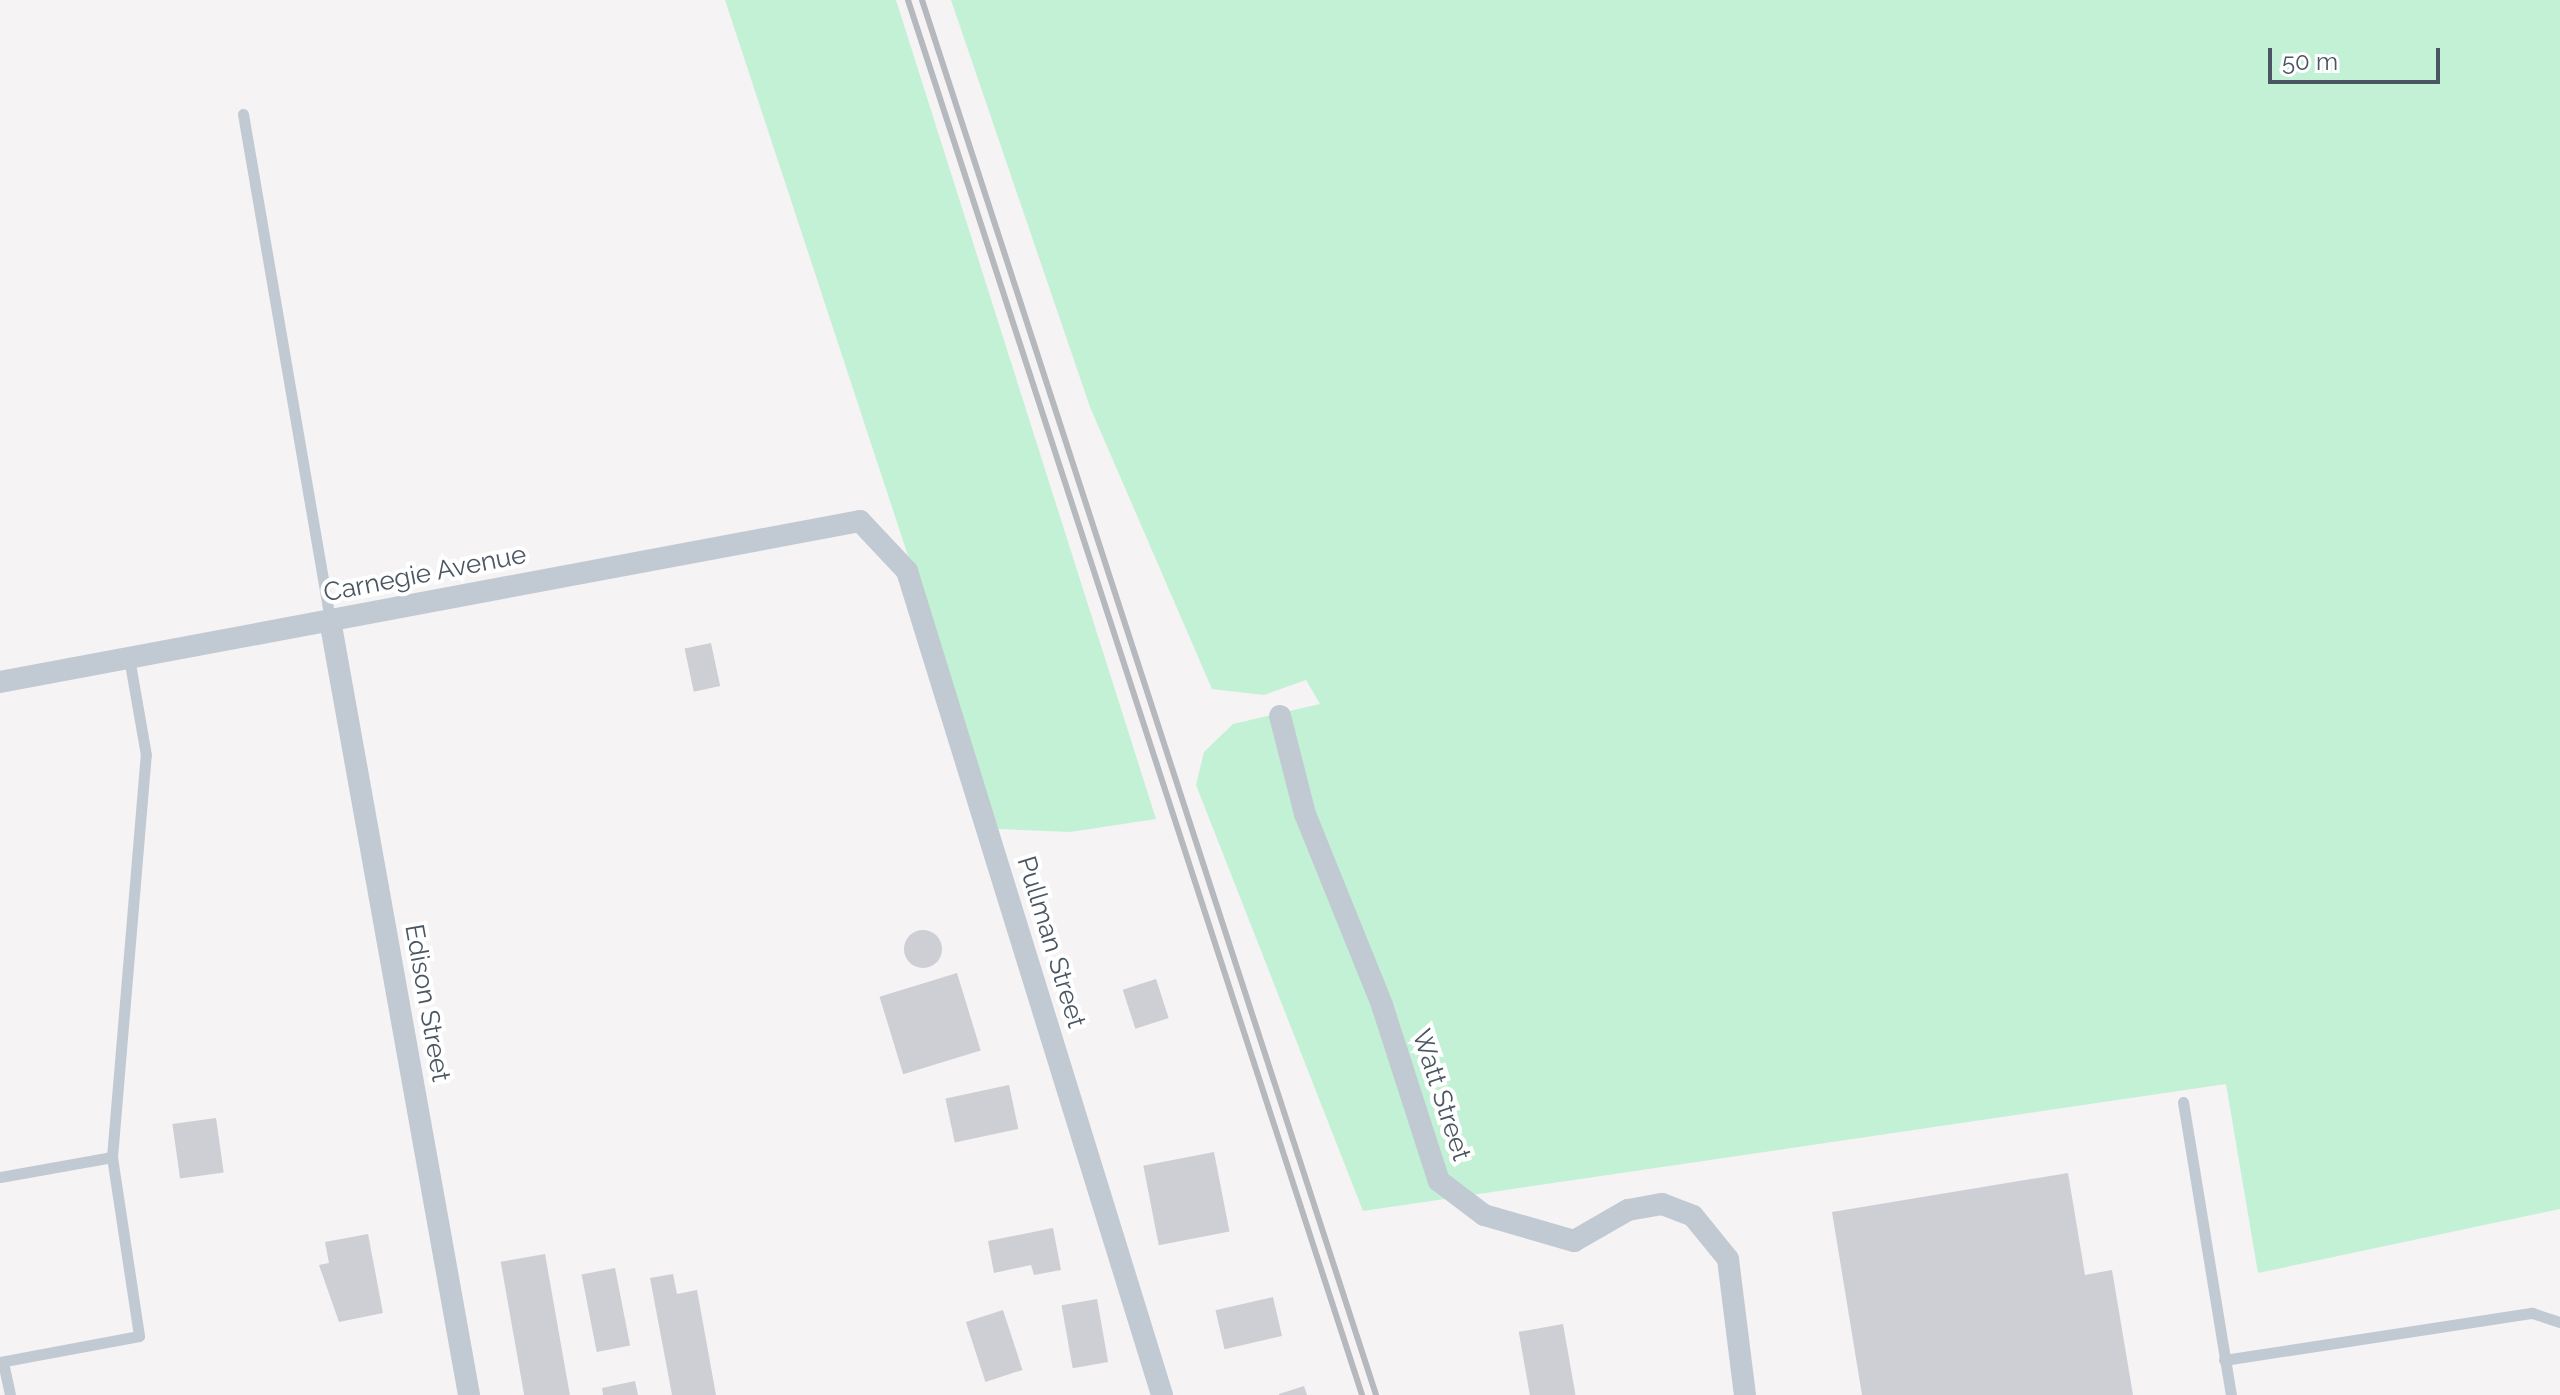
<!DOCTYPE html>
<style>
body{margin:0}
#map{position:relative;width:2560px;height:1395px;overflow:hidden;background:#f5f3f3;font-family:Raleway,sans-serif}
div>[style]{position:absolute}
.green>*{inset:0;background:#c3f1d5}
.building>*{inset:0;background:#cdcfd5;transform-origin:0 0}
.round{border-radius:50%}
.lane>*{height:11px;margin:-5.5px;padding:0 5.5px;transform-origin:5.5px;border-radius:5.5px;background:#c1cad2}
.street>*{height:22px;margin:-11px;padding:0 11px;transform-origin:11px;border-radius:11px;background:#c1cad2}
.rail>*{height:6px;margin:-3px;padding:0 3px;transform-origin:3px;border-radius:3px;background:#b5b8bd}
span{translate:-50% -50%;white-space:nowrap;text-align:center;line-height:1.15;-webkit-text-stroke:8px #fff;paint-order:stroke}
.street-label{font-size:26px;color:#4a5661}
.scale{position:absolute;left:2268px;top:48px;width:172px;height:36px;box-sizing:border-box;border:4px solid #4a5661;border-top:0;padding-left:10px;font-size:24px;line-height:28px;white-space:nowrap;color:#4a5661;-webkit-text-stroke:6px #fff;paint-order:stroke}
</style>
<div id="map">
<div class="green">
<div style="clip-path:polygon(725px 0,896px 0,1156px 819px,1070px 832px,998px 829px)"></div>
<div style="clip-path:polygon(951px 0,2560px 0,2560px 1209px,2258px 1273px,2226px 1084px,1363px 1211px,1196px 785px,1204px 752px,1233px 724px,1320px 704px,1306px 680px,1264px 695px,1212px 689px,1090px 407px)"></div>
</div>
<div class="building">
<div style="left:711px;top:643px;width:44px;height:27px;rotate:78deg"></div>
<div class="round" style="left:904px;top:930px;width:38px;height:38px"></div>
<div style="left:957px;top:973px;width:81px;height:81px;rotate:73deg"></div>
<div style="left:1156px;top:979px;width:41px;height:35px;rotate:72deg"></div>
<div style="left:1009px;top:1085px;width:45px;height:65px;rotate:78deg"></div>
<div style="left:216px;top:1118px;width:55px;height:44px;rotate:82deg"></div>
<div style="left:1214px;top:1152px;width:81px;height:72px;rotate:79deg"></div>
<div style="clip-path:polygon(2068px 1173px,2085px 1275px,2112px 1270px,2133px 1395px,1862px 1395px,1832px 1212px)"></div>
<div style="clip-path:polygon(1053px 1228px,1061px 1270px,1034px 1275px,1031px 1265px,994px 1273px,988px 1241px)"></div>
<div style="clip-path:polygon(368px 1234px,383px 1313px,339px 1322px,319px 1265px,329px 1263px,325px 1242px)"></div>
<div style="left:545px;top:1254px;width:143px;height:45px;rotate:80deg"></div>
<div style="left:615px;top:1268px;width:79px;height:34px;rotate:79deg"></div>
<div style="clip-path:polygon(673px 1274px,677px 1294px,697px 1290px,716px 1395px,672px 1395px,650px 1278px)"></div>
<div style="left:1273px;top:1297px;width:40px;height:59px;rotate:77deg"></div>
<div style="left:1097px;top:1299px;width:64px;height:36px;rotate:80deg"></div>
<div style="left:1003px;top:1310px;width:63px;height:39px;rotate:72deg"></div>
<div style="left:1563px;top:1324px;width:72px;height:45px;rotate:80deg"></div>
<div style="clip-path:polygon(635px 1381px,638px 1395px,603px 1395px,602px 1388px)"></div>
<div style="clip-path:polygon(1304px 1386px,1307px 1395px,1279px 1395px,1279px 1394px)"></div>
</div>
<div class="lane">
<div style="left:243px;top:114px;width:513px;rotate:80.24deg"></div>
<div style="left:2183px;top:1102px;width:297px;rotate:80.7deg"></div>
<div style="left:112px;top:1157px;width:403px;rotate:-85.2deg"></div>
<div style="left:146px;top:755px;width:98px;rotate:-99.9deg"></div>
<div style="left:0;top:1177px;width:114px;rotate:-10.1deg"></div>
<div style="left:112px;top:1157px;width:181px;rotate:81.4deg"></div>
<div style="left:139px;top:1336px;width:141px;rotate:169.4deg"></div>
<div style="left:2224px;top:1360px;width:312px;rotate:-8.7deg"></div>
<div style="left:2532px;top:1313px;width:29px;rotate:18deg"></div>
<div style="left:3px;top:1362px;width:34px;rotate:78deg"></div>
</div>
<div class="street">
<div style="left:330px;top:620px;width:787px;rotate:79.83deg"></div>
<div style="left:0;top:682px;width:875px;rotate:-10.6deg"></div>
<div style="left:860px;top:521px;width:69px;rotate:46.8deg"></div>
<div style="left:907px;top:571px;width:863px;rotate:72.8deg"></div>
<div style="left:1280px;top:716px;width:101px;rotate:75.7deg"></div>
<div style="left:1305px;top:814px;width:206px;rotate:68deg"></div>
<div style="left:1382px;top:1005px;width:185px;rotate:72.1deg"></div>
<div style="left:1439px;top:1181px;width:56px;rotate:37.1deg"></div>
<div style="left:1484px;top:1215px;width:94px;rotate:16.1deg"></div>
<div style="left:1574px;top:1241px;width:62px;rotate:-29.9deg"></div>
<div style="left:1628px;top:1210px;width:35px;rotate:-10deg"></div>
<div style="left:1662px;top:1204px;width:33px;rotate:21deg"></div>
<div style="left:1693px;top:1216px;width:55px;rotate:50.9deg"></div>
<div style="left:1728px;top:1259px;width:137px;rotate:82.9deg"></div>
</div>
<div class="rail">
<div style="left:908px;top:0;width:1467px;rotate:71.97deg"></div>
<div style="left:922px;top:0;width:1467px;rotate:71.97deg"></div>
</div>
<div class="street-label">
<span style="left:425px;top:574px;rotate:-11deg">Carnegie Avenue</span>
<span style="left:1051px;top:942px;rotate:73deg">Pullman Street</span>
<span style="left:427px;top:1003px;rotate:80deg">Edison Street</span>
<span style="left:1441px;top:1095px;rotate:72deg">Watt Street</span>
</div>
<div class="scale">50 m</div>
</div>
